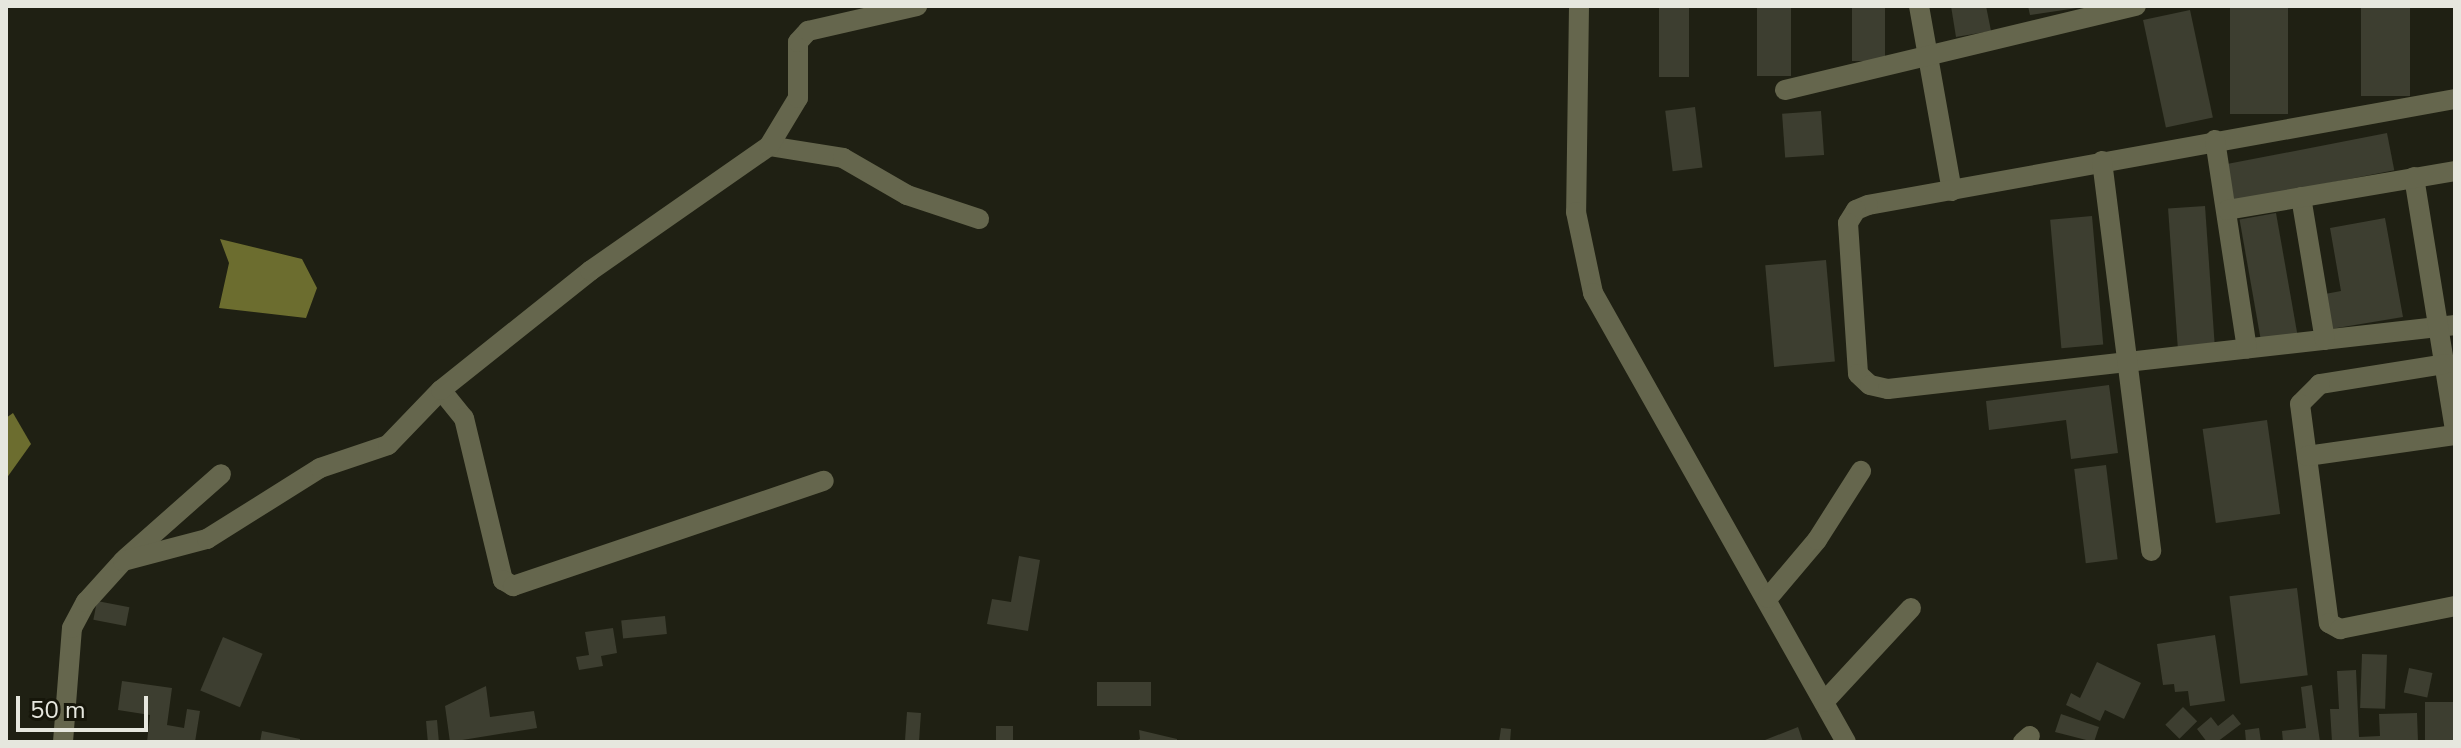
<!DOCTYPE html>
<style>
body{margin:0}
#map{position:relative;width:2461px;height:748px;overflow:hidden;background:#1f2013;font-family:"Nunito Sans",sans-serif}
div>[style]{position:absolute}
.water>*{inset:0;background:#6c6d2f}
.building>*{inset:0;background:#3d3e30;transform-origin:0 0}
.minor>*{height:20px;margin:-10px;padding:0 10px;transform-origin:10px;border-radius:10px;background:#65664d}
span{translate:-50% -50%;white-space:nowrap;text-align:center;line-height:1.15;-webkit-text-stroke:7px #16160a;paint-order:stroke}
.frame{position:absolute;inset:0;border:8px solid #e6e7de;pointer-events:none}
.scale{position:absolute;left:16px;top:696px;width:132px;height:36px;box-sizing:border-box;border:4px solid #e6e7de;border-top:0;padding-left:10px;font-size:24px;line-height:28px;white-space:nowrap;color:#e6e7de;-webkit-text-stroke:6px #16160a;paint-order:stroke}
</style>
<div id="map">
<div class="water">
<div style="clip-path:polygon(220px 239px,302px 259px,317px 288px,306px 318px,219px 308px,229px 263px)"></div>
<div style="clip-path:polygon(13px 413px,31px 444px,6px 479px,6px 418px)"></div>
</div>
<div class="building">
<div style="left:1659px;top:6px;width:30px;height:71px"></div>
<div style="left:1757px;top:6px;width:34px;height:70px"></div>
<div style="left:1852px;top:6px;width:33px;height:55px"></div>
<div style="clip-path:polygon(1951px 6px,1986px 6px,1991px 31px,1956px 37px)"></div>
<div style="clip-path:polygon(2028px 6px,2077px 6px,2077px 8px,2030px 15px)"></div>
<div style="left:2230px;top:6px;width:58px;height:108px"></div>
<div style="left:2361px;top:6px;width:49px;height:90px"></div>
<div style="left:2190px;top:10px;width:110px;height:48px;rotate:78deg"></div>
<div style="left:1695px;top:107px;width:61px;height:30px;rotate:83deg"></div>
<div style="left:1821px;top:111px;width:44px;height:39px;rotate:86deg"></div>
<div style="left:2387px;top:133px;width:38px;height:163px;rotate:79deg"></div>
<div style="left:2205px;top:206px;width:142px;height:37px;rotate:86deg"></div>
<div style="left:2276px;top:213px;width:123px;height:37px;rotate:80deg"></div>
<div style="left:2092px;top:216px;width:129px;height:42px;rotate:85deg"></div>
<div style="clip-path:polygon(2385px 218px,2403px 317px,2331px 329px,2325px 294px,2341px 291px,2330px 228px)"></div>
<div style="left:1826px;top:260px;width:102px;height:61px;rotate:85deg"></div>
<div style="clip-path:polygon(2109px 385px,2118px 453px,2071px 459px,2066px 420px,1989px 430px,1986px 401px)"></div>
<div style="left:2267px;top:420px;width:95px;height:65px;rotate:82deg"></div>
<div style="left:2106px;top:465px;width:95px;height:32px;rotate:83deg"></div>
<div style="clip-path:polygon(1019px 556px,1040px 560px,1028px 631px,987px 624px,992px 599px,1011px 602px)"></div>
<div style="left:2297px;top:588px;width:88px;height:68px;rotate:83deg"></div>
<div style="left:97px;top:601px;width:33px;height:19px;rotate:11deg"></div>
<div style="left:665px;top:616px;width:18px;height:44px;rotate:84deg"></div>
<div style="clip-path:polygon(613px 628px,617px 653px,601px 656px,603px 666px,579px 670px,576px 657px,589px 655px,585px 632px)"></div>
<div style="clip-path:polygon(2215px 635px,2225px 701px,2190px 706px,2188px 691px,2175px 692px,2174px 684px,2163px 685px,2157px 644px)"></div>
<div style="left:223px;top:637px;width:43px;height:58px;rotate:23deg"></div>
<div style="left:2362px;top:654px;width:25px;height:54px;rotate:2deg"></div>
<div style="clip-path:polygon(2097px 662px,2141px 683px,2124px 719px,2105px 710px,2100px 721px,2066px 705px,2071px 693px,2080px 698px)"></div>
<div style="left:2409px;top:668px;width:24px;height:25px;rotate:12deg"></div>
<div style="clip-path:polygon(2356px 670px,2359px 737px,2380px 736px,2379px 714px,2417px 713px,2418px 742px,2332px 742px,2330px 709px,2339px 709px,2337px 671px)"></div>
<div style="clip-path:polygon(122px 681px,172px 688px,167px 725px,184px 728px,187px 709px,200px 711px,195px 742px,147px 742px,150px 715px,118px 710px)"></div>
<div style="left:1097px;top:682px;width:54px;height:24px"></div>
<div style="clip-path:polygon(2312px 685px,2320px 742px,2283px 742px,2282px 731px,2306px 728px,2301px 687px)"></div>
<div style="clip-path:polygon(486px 686px,490px 717px,534px 711px,537px 728px,450px 742px,445px 706px)"></div>
<div style="left:2455px;top:702px;width:40px;height:30px;rotate:90deg"></div>
<div style="left:2183px;top:707px;width:20px;height:25px;rotate:45deg"></div>
<div style="left:907px;top:712px;width:14px;height:30px;rotate:4deg"></div>
<div style="clip-path:polygon(2061px 714px,2099px 727px,2094px 742px,2055px 732px)"></div>
<div style="clip-path:polygon(2233px 714px,2241px 724px,2217px 742px,2207px 742px,2197px 729px,2211px 717px,2218px 726px)"></div>
<div style="left:437px;top:720px;width:22px;height:11px;rotate:85deg"></div>
<div style="left:996px;top:726px;width:17px;height:16px"></div>
<div style="clip-path:polygon(1798px 727px,1803px 742px,1760px 742px)"></div>
<div style="clip-path:polygon(1501px 728px,1511px 729px,1510px 742px,1499px 742px)"></div>
<div style="clip-path:polygon(2259px 728px,2261px 742px,2246px 742px,2245px 730px)"></div>
<div style="clip-path:polygon(1139px 730px,1177px 739px,1177px 742px,1134px 742px,1140px 739px)"></div>
<div style="clip-path:polygon(262px 731px,300px 739px,300px 742px,260px 742px)"></div>
</div>
<div class="minor">
<div style="left:1579px;top:6px;width:206px;rotate:90.8deg"></div>
<div style="left:1576px;top:212px;width:83px;rotate:78.1deg"></div>
<div style="left:1593px;top:293px;width:515px;rotate:60.6deg"></div>
<div style="left:1919px;top:6px;width:188px;rotate:79.9deg"></div>
<div style="left:1785px;top:90px;width:361px;rotate:-13.5deg"></div>
<div style="left:2455px;top:99px;width:596px;rotate:169.76deg"></div>
<div style="left:1868px;top:205px;width:13px;rotate:157deg"></div>
<div style="left:1856px;top:210px;width:15px;rotate:122deg"></div>
<div style="left:1848px;top:223px;width:151px;rotate:86.2deg"></div>
<div style="left:1858px;top:374px;width:16px;rotate:43deg"></div>
<div style="left:1870px;top:385px;width:18px;rotate:13deg"></div>
<div style="left:1888px;top:389px;width:571px;rotate:-6.44deg"></div>
<div style="left:2215px;top:140px;width:211px;rotate:81.3deg"></div>
<div style="left:769px;top:146px;width:75px;rotate:9.2deg"></div>
<div style="left:843px;top:158px;width:74px;rotate:30deg"></div>
<div style="left:907px;top:195px;width:76px;rotate:18.4deg"></div>
<div style="left:2102px;top:161px;width:393px;rotate:82.8deg"></div>
<div style="left:2414px;top:177px;width:257px;rotate:80.8deg"></div>
<div style="left:2301px;top:197px;width:145px;rotate:80.5deg"></div>
<div style="left:2227px;top:210px;width:231px;rotate:-9.7deg"></div>
<div style="left:2445px;top:364px;width:127px;rotate:170.9deg"></div>
<div style="left:2320px;top:384px;width:28px;rotate:135deg"></div>
<div style="left:2300px;top:404px;width:221px;rotate:82.5deg"></div>
<div style="left:2329px;top:623px;width:13px;rotate:29deg"></div>
<div style="left:2340px;top:629px;width:117px;rotate:-11.3deg"></div>
<div style="left:441px;top:390px;width:36px;rotate:51deg"></div>
<div style="left:464px;top:418px;width:167px;rotate:76.5deg"></div>
<div style="left:503px;top:580px;width:12px;rotate:31deg"></div>
<div style="left:513px;top:586px;width:328px;rotate:-18.7deg"></div>
<div style="left:2307px;top:456px;width:149px;rotate:-8.1deg"></div>
<div style="left:125px;top:559px;width:128px;rotate:-41.5deg"></div>
<div style="left:1768px;top:598px;width:76px;rotate:-49.8deg"></div>
<div style="left:1817px;top:540px;width:82px;rotate:-57.5deg"></div>
<div style="left:1824px;top:702px;width:128px;rotate:-47.2deg"></div>
<div style="left:63px;top:742px;width:114px;rotate:-85.5deg"></div>
<div style="left:72px;top:628px;width:30px;rotate:-62deg"></div>
<div style="left:86px;top:602px;width:55px;rotate:-47.9deg"></div>
<div style="left:123px;top:561px;width:87px;rotate:-14.7deg"></div>
<div style="left:207px;top:539px;width:133px;rotate:-32.1deg"></div>
<div style="left:320px;top:468px;width:72px;rotate:-18.7deg"></div>
<div style="left:388px;top:445px;width:76px;rotate:-46.1deg"></div>
<div style="left:441px;top:390px;width:191px;rotate:-38.6deg"></div>
<div style="left:590px;top:271px;width:218px;rotate:-34.9deg"></div>
<div style="left:769px;top:146px;width:56px;rotate:-58.9deg"></div>
<div style="left:798px;top:98px;width:56px;rotate:-90deg"></div>
<div style="left:798px;top:42px;width:15px;rotate:-48deg"></div>
<div style="left:808px;top:31px;width:112px;rotate:-12.9deg"></div>
<div style="left:2023px;top:742px;width:9px;rotate:-41deg"></div>
</div>
<div class="frame"></div>
<div class="scale">50 m</div>
</div>
